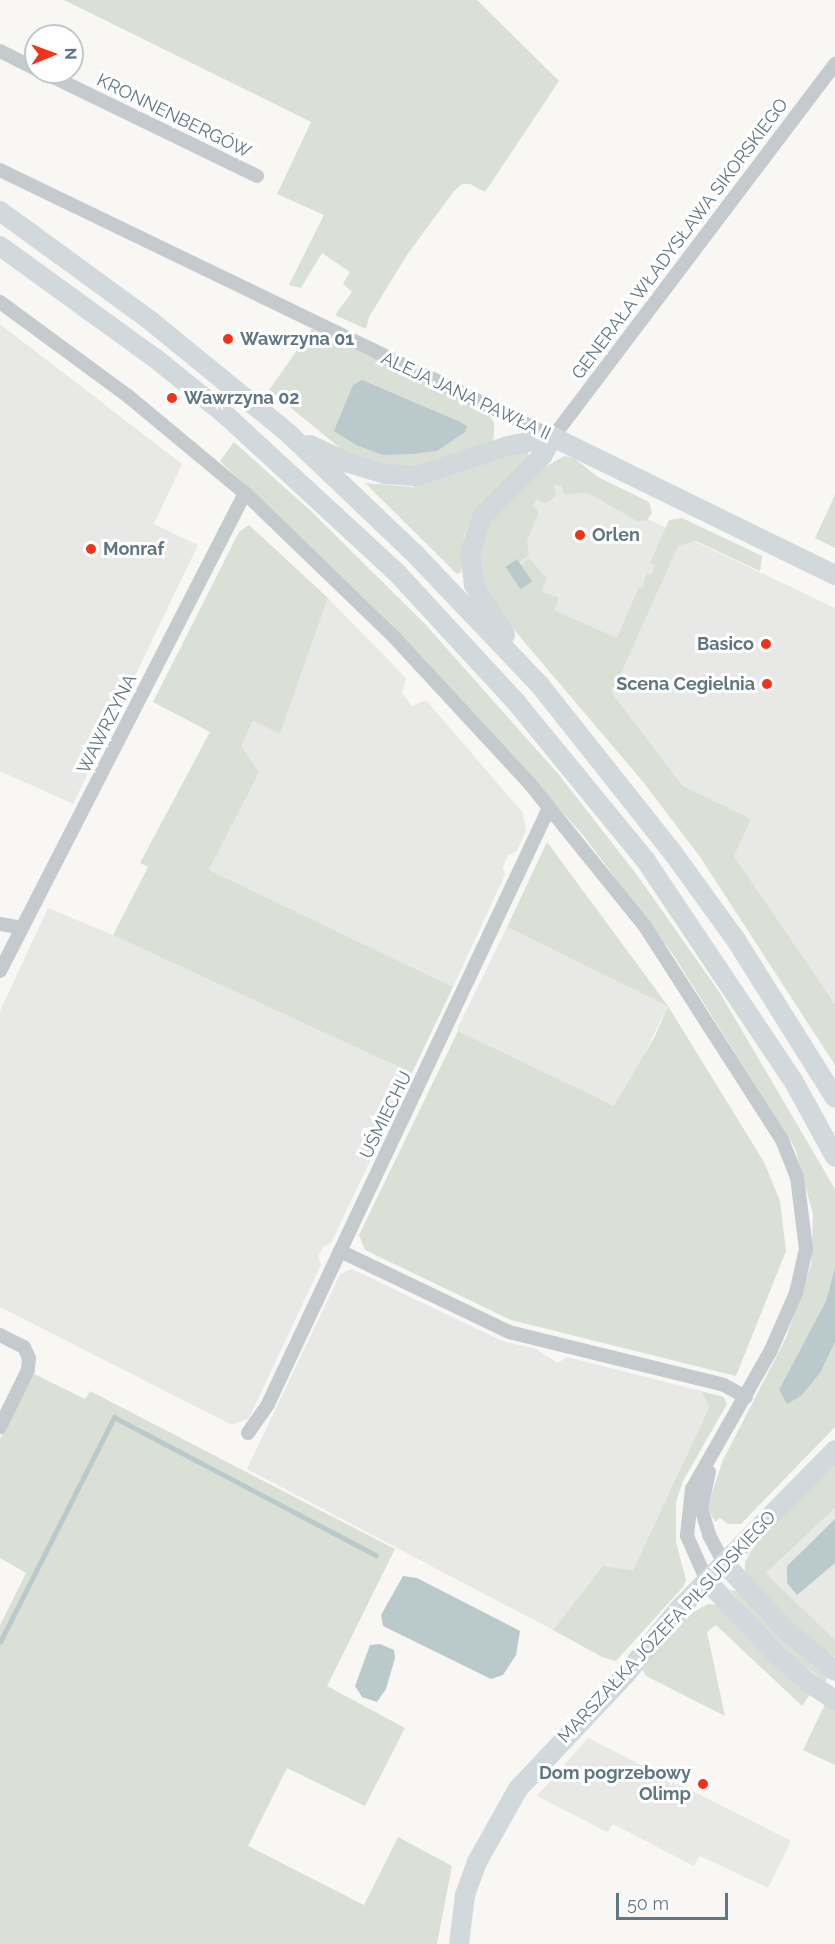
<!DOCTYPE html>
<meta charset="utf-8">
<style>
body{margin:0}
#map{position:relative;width:835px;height:1944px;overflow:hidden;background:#f8f7f4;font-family:Raleway,sans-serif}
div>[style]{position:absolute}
.built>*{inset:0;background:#e8e9e7;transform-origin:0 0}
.green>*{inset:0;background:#dae0d5}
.water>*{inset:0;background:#bacacc;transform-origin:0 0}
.stream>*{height:4.5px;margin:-2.25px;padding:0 2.25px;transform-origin:2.25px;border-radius:2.25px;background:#bacacc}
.street>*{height:14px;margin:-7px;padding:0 7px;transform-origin:7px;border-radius:7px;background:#c4cacd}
.secondary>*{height:20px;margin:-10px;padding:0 10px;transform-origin:10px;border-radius:10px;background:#d2d9dc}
.dots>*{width:16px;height:16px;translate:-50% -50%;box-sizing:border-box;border:3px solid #fff;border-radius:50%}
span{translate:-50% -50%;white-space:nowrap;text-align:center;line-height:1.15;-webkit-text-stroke:6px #fff;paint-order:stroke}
.street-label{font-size:18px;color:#5f7782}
.poi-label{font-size:18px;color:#5f7782;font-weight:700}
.left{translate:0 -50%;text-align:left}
.right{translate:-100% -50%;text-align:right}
.north{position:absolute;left:24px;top:24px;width:60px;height:60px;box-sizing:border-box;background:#fff;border:2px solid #bfc9cd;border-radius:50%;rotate:89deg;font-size:16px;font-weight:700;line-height:24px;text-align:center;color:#5f7782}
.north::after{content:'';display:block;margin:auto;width:21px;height:27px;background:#f53117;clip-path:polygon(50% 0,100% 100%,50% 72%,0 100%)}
.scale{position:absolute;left:616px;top:1893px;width:112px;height:27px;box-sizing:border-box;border:3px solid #5f7782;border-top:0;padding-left:8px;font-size:18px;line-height:21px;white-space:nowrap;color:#5f7782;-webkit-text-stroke:4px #fff;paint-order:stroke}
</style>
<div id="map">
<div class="built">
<div style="clip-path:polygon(0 324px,182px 464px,154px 524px,198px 545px,132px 682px,115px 691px,125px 697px,97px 754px,92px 753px,84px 769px,87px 775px,73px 804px,0 771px)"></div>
<div style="clip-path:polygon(555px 475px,835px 608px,835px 1004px,734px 856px,750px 819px,683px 786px,613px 694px,503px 574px,515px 521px)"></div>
<div style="clip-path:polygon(328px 598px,406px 678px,402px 693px,412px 706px,426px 700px,523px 813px,526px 831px,516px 852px,508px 855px,503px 867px,505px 875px,453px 987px,209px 870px,259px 772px,241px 746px,253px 721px,280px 734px)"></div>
<div style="clip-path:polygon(48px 908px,161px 955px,412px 1073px,331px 1243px,324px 1246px,318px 1256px,321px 1265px,249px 1418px,232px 1425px,0 1307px,0 1011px)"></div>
<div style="left:507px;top:927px;width:179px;height:115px;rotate:26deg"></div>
<div style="clip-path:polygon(352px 1269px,502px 1341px,536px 1349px,558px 1363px,567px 1357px,701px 1391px,709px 1406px,633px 1570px,603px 1566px,553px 1630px,247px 1469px,340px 1274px)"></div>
<div style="clip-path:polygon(835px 1508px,835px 1640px,766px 1573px)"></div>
<div style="clip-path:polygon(588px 1738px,791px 1841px,768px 1888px,700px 1856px,694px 1866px,613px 1824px,607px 1832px,537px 1796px)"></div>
</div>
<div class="green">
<div style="clip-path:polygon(64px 0,477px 0,559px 81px,485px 192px,470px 184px,462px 184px,454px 191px,407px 255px,369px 317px,366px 329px,335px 315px,352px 292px,343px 284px,350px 272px,322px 253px,301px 288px,289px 285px,324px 215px,277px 194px,311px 122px)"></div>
<div style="clip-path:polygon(312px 329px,486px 411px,494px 423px,494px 438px,489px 445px,420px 468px,402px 468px,346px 453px,269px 390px)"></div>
<div style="clip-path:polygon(234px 442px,312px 512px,425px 624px,560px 776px,637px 875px,720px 993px,835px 1189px,835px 1427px,741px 1524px,728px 1524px,720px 1518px,715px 1522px,707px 1507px,723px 1460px,786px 1338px,811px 1265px,813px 1214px,795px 1148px,674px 956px,583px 835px,391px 624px,220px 461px)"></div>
<div style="clip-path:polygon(528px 450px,529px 457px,471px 520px,464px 537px,461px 573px,457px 574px,365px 483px,412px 487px)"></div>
<div style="clip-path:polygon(564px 456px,574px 458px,598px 477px,649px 502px,652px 513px,646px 521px,637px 521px,588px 493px,564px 494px,562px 485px,554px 486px,556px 496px,545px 504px,537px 499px,532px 506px,539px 512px,527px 541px,529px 555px,519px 562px,516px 559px,532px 581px,521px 565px,529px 558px,547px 578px,541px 591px,559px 598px,554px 610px,617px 638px,639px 587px,643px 588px,646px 573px,651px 574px,655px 565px,650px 563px,669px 520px,682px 518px,762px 556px,760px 571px,696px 541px,678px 546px,612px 693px,683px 786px,751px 819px,734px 856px,835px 1004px,835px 1065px,700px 857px,644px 783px,493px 605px,482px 586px,478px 545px,485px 524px,540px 470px)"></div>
<div style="clip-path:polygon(835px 495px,835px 548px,815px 538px)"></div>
<div style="clip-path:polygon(249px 525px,328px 598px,280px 734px,253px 721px,241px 746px,259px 772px,209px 870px,453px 987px,412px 1073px,113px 935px,148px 867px,140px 863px,210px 732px,153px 702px,239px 532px)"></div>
<div style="clip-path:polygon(547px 842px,668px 1006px,764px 1162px,780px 1201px,786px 1251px,736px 1376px,511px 1320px,365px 1250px,359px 1235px,458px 1031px,614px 1106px,655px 1036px,668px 1006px,507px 927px)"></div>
<div style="clip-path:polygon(34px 1374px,85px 1399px,90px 1391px,395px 1549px,327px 1686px,405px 1728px,365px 1806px,287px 1768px,248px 1846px,364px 1905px,398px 1837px,452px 1866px,437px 1944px,0 1944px,0 1625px,26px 1573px,0 1558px,0 1439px)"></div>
<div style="clip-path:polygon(701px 1391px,724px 1397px,727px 1404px,683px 1481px,676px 1502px,676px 1542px,686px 1580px,683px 1587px,616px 1661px,602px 1657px,553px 1630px,603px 1566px,633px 1570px,709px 1407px)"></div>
<div style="clip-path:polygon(835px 1461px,835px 1508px,766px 1573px,835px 1640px,835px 1657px,801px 1636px,745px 1572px,745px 1562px,755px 1544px)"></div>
<div style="clip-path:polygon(730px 1590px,736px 1591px,786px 1640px,829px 1675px,825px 1682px,780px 1646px)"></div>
<div style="clip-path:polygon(708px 1604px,718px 1605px,810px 1694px,802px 1706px,716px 1625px,707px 1632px,725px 1716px,646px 1676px,642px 1669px,686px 1616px)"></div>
<div style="clip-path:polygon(825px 1704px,835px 1705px,835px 1765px,803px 1750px)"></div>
</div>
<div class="water">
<div style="clip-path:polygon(362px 380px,458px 421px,467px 426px,465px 432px,437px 451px,413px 454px,383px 455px,356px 445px,334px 431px,353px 385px)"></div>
<div style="left:517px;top:559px;width:27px;height:14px;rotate:56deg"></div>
<div style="clip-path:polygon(835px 1268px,835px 1342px,820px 1373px,801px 1396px,787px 1404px,779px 1390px,826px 1301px)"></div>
<div style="clip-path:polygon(835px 1519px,835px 1563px,797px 1595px,787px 1583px,787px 1566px)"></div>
<div style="clip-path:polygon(403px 1576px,417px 1578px,520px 1631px,516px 1655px,503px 1675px,491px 1679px,383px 1626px,381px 1615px)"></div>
<div style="clip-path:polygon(380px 1644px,394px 1650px,395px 1658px,386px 1689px,377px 1702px,362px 1697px,355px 1686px,370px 1645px)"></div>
</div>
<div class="stream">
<div style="left:0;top:1642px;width:252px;rotate:-63.1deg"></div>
<div style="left:114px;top:1417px;width:296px;rotate:27.8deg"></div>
</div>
<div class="street">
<div style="left:0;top:51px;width:40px;rotate:26.6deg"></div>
<div style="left:43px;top:72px;width:238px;rotate:25.9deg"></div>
<div style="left:0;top:170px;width:614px;rotate:25.77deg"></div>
<div style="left:553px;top:437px;width:468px;rotate:-52.9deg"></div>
<div style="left:0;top:302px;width:159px;rotate:36.3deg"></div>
<div style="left:128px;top:396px;width:152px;rotate:39.7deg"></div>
<div style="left:245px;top:493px;width:207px;rotate:44deg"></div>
<div style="left:394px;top:637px;width:200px;rotate:47.2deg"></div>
<div style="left:530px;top:784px;width:185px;rotate:51.1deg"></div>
<div style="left:646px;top:928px;width:252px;rotate:57.3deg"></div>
<div style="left:782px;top:1140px;width:40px;rotate:68deg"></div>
<div style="left:797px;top:1177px;width:73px;rotate:82.9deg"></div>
<div style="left:806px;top:1249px;width:45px;rotate:102.8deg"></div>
<div style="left:796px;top:1293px;width:62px;rotate:113.7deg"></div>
<div style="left:771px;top:1350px;width:160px;rotate:119.6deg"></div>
<div style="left:692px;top:1489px;width:47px;rotate:96.1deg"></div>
<div style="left:687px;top:1536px;width:49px;rotate:66deg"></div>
<div style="left:0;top:924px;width:22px;rotate:10deg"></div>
<div style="left:0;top:971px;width:537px;rotate:-62.86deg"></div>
<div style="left:340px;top:1251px;width:187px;rotate:25.6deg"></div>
<div style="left:509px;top:1332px;width:221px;rotate:13.8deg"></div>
<div style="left:724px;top:1385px;width:25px;rotate:29deg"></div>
<div style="left:0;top:1335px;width:27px;rotate:27deg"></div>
<div style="left:24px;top:1347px;width:12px;rotate:66deg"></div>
<div style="left:29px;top:1358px;width:12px;rotate:95deg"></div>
<div style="left:28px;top:1370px;width:64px;rotate:116.2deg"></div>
<div style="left:248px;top:1433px;width:35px;rotate:-55deg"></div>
<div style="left:268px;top:1404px;width:659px;rotate:-64.76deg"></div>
<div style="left:709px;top:1472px;width:37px;rotate:103deg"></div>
<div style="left:701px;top:1508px;width:28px;rotate:73deg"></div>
<div style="left:709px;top:1535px;width:32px;rotate:62deg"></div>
</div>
<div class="secondary">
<div style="left:0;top:211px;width:188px;rotate:36.1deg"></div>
<div style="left:152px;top:322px;width:176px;rotate:39.2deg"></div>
<div style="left:288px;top:433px;width:175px;rotate:43.6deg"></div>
<div style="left:415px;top:554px;width:180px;rotate:46.4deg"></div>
<div style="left:539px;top:684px;width:216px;rotate:51.6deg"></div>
<div style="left:673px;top:853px;width:107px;rotate:54.1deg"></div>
<div style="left:736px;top:940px;width:186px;rotate:57.9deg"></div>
<div style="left:0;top:246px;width:191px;rotate:35.9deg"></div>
<div style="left:155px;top:358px;width:94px;rotate:38.9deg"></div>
<div style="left:228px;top:417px;width:231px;rotate:42.7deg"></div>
<div style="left:398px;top:574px;width:174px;rotate:47.3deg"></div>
<div style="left:516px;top:702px;width:205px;rotate:50.7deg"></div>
<div style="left:646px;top:861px;width:266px;rotate:56.2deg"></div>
<div style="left:794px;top:1082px;width:85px;rotate:61.3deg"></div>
<div style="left:553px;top:437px;width:314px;rotate:26.1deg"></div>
<div style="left:310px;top:445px;width:43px;rotate:24.8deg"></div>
<div style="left:349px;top:463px;width:39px;rotate:17deg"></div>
<div style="left:386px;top:474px;width:31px;rotate:4deg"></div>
<div style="left:417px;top:476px;width:96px;rotate:-18.2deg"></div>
<div style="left:508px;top:446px;width:46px;rotate:-11.3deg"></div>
<div style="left:505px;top:635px;width:59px;rotate:-121.8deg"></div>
<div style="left:474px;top:585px;width:33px;rotate:-97deg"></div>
<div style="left:470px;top:552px;width:37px;rotate:-71deg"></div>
<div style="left:482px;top:517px;width:86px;rotate:-45.5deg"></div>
<div style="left:542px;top:456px;width:22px;rotate:-60deg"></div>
<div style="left:724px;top:1563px;width:93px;rotate:47.2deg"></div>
<div style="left:787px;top:1631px;width:62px;rotate:39.8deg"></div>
<div style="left:707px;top:1581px;width:99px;rotate:46.6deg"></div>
<div style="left:775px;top:1653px;width:45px;rotate:41.4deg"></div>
<div style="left:809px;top:1683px;width:31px;rotate:33deg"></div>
<div style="left:459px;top:1944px;width:49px;rotate:-83deg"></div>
<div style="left:465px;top:1895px;width:35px;rotate:-70deg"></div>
<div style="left:477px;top:1862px;width:84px;rotate:-60.7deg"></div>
<div style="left:518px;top:1789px;width:158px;rotate:-46.8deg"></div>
<div style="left:626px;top:1674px;width:82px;rotate:-50.9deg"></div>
<div style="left:678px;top:1610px;width:224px;rotate:-45.5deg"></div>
</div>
<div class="dots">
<div style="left:228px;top:339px;background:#f53117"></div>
<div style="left:172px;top:398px;background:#f53117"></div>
<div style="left:580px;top:535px;background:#f53117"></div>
<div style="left:91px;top:549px;background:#f53117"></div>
<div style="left:766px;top:644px;background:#f53117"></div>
<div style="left:767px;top:684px;background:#f53117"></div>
<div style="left:703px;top:1784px;background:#f53117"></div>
</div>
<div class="street-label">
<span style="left:174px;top:116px;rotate:26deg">KRONNENBERGÓW</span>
<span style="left:680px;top:239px;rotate:-53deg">GENERAŁA WŁADYSŁAWA SIKORSKIEGO</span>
<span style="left:466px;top:396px;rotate:25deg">ALEJA JANA PAWŁA II</span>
<span style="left:107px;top:724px;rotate:-63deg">WAWRZYNA</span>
<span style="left:386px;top:1115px;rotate:-64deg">UŚMIECHU</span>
<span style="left:667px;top:1627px;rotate:-47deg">MARSZAŁKA JÓZEFA PIŁSUDSKIEGO</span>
</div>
<div class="poi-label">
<span class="left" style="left:240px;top:339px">Wawrzyna 01</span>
<span class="left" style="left:184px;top:398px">Wawrzyna 02</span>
<span class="left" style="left:592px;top:535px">Orlen</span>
<span class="left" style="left:103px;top:549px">Monraf</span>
<span class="right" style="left:754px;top:644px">Basico</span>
<span class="right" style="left:755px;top:684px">Scena Cegielnia</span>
<span class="right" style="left:691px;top:1784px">Dom pogrzebowy<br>Olimp</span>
</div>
<div class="north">N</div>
<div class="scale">50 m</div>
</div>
